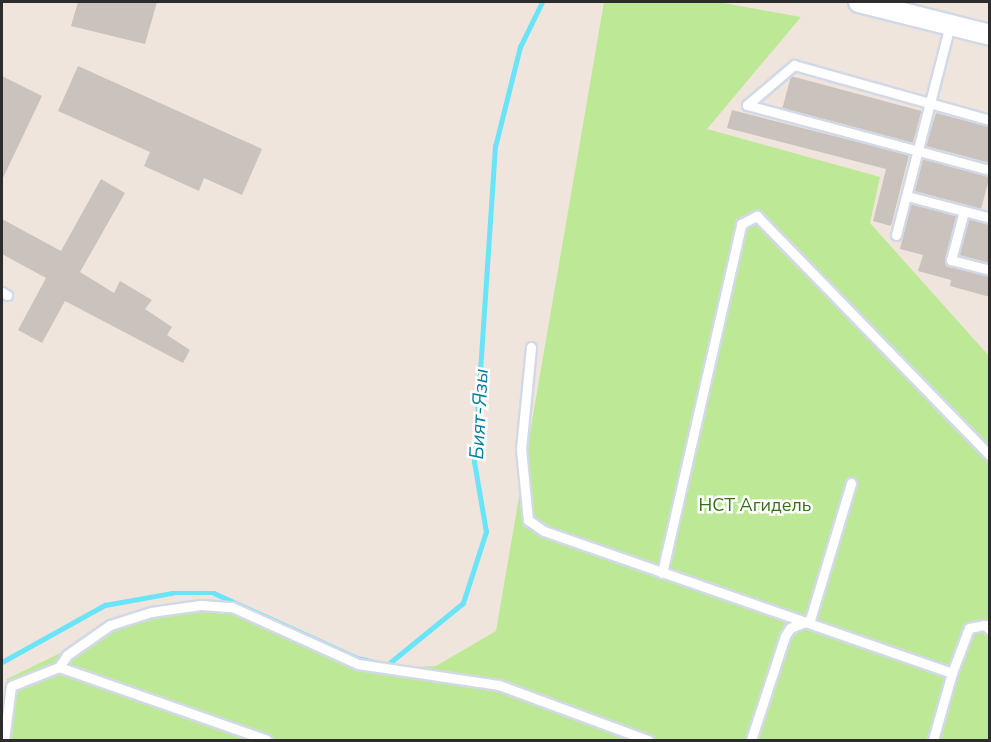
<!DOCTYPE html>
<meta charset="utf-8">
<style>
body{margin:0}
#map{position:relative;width:991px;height:742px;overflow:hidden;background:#efe5dd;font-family:"Nunito Sans",sans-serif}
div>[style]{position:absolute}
.green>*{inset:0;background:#bde996}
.stream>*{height:4.5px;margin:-2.25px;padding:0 2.25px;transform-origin:2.25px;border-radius:2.25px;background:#69e4f8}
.building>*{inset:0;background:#cac2bd;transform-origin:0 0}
.roads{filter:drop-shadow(2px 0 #d2d9e6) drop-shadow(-2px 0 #d2d9e6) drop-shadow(0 2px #d2d9e6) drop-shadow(0 -2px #d2d9e6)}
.service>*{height:9px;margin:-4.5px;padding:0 4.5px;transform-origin:4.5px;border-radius:4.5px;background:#fff}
.minor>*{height:20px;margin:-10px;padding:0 10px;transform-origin:10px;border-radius:10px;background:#fff}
span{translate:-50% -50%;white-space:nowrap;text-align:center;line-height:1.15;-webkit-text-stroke:5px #fff;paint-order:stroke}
.park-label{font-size:18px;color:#347015}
.water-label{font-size:20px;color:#047fa1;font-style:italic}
.frame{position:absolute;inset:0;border:3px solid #2c2c2c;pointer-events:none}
</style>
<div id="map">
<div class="green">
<div style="clip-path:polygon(604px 2px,718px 2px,801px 17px,707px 129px,880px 177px,870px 223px,989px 356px,989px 740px,2px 740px,7px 679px,124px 622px,216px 608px,266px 622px,376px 669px,436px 666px,496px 631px)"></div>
</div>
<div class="stream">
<div style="left:2px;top:662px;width:118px;rotate:-29deg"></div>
<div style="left:105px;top:605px;width:68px;rotate:-10.2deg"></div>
<div style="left:172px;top:593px;width:42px"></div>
<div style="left:214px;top:593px;width:157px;rotate:24.4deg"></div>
<div style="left:357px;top:658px;width:23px;rotate:13deg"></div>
<div style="left:387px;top:665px;width:98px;rotate:-39.2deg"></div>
<div style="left:463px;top:603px;width:75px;rotate:-72.1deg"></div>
<div style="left:486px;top:532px;width:71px;rotate:-99.7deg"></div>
<div style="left:474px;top:462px;width:316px;rotate:-86.2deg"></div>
<div style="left:495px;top:147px;width:103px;rotate:-76deg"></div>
<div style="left:520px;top:47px;width:50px;rotate:-63.9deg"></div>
</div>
<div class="building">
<div style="clip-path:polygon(78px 2px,157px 2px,145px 44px,71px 26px)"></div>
<div style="clip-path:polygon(78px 66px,262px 149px,242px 195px,204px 178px,199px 191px,144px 166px,150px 152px,58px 111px)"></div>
<div style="clip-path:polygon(2px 76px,42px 96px,2px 180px)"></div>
<div style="left:791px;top:76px;width:135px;height:33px;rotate:15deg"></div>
<div style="clip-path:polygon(732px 110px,909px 155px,891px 226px,873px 221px,886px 169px,727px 128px)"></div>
<div style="clip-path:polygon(936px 113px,990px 127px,990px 163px,926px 146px)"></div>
<div style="left:923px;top:159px;width:69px;height:33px;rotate:15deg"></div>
<div style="clip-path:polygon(101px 179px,125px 193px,80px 272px,114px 293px,120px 281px,152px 300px,145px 309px,172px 327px,167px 335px,190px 350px,183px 363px,65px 301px,42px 343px,18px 330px,46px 278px,2px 254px,2px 219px,61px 251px)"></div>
<div style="clip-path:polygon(911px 204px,956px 216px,945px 262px,990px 277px,990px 297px,950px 286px,951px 280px,918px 271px,923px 255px,900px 249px)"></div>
<div style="clip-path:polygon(969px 219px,990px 225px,990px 263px,959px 255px)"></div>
</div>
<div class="roads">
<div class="service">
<div style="left:747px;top:105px;width:62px;rotate:-40.4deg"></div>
<div style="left:794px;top:65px;width:204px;rotate:15.7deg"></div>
<div style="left:747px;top:105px;width:252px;rotate:15deg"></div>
<div style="left:907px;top:196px;width:86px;rotate:14.8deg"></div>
<div style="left:964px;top:211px;width:51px;rotate:104.9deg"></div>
<div style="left:951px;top:260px;width:40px;rotate:14.4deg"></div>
<div style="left:896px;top:235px;width:217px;rotate:-75.6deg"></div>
<div style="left:2px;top:292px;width:6px;rotate:31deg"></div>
<div style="left:531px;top:347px;width:102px;rotate:95.6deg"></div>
<div style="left:521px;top:449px;width:71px;rotate:84.4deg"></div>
<div style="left:528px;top:520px;width:19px;rotate:35deg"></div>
<div style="left:544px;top:531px;width:432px;rotate:19.2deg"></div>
<div style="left:952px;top:673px;width:48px;rotate:-69.3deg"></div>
<div style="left:969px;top:628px;width:16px;rotate:-11deg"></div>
<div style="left:985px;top:625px;width:7px;rotate:45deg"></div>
<div style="left:662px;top:573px;width:358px;rotate:-77.2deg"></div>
<div style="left:741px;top:224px;width:18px;rotate:-27deg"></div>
<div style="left:757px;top:216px;width:334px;rotate:45.8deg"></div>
<div style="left:59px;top:667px;width:14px;rotate:-56deg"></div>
<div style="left:67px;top:655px;width:52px;rotate:-34.9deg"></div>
<div style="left:110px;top:625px;width:43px;rotate:-17.6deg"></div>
<div style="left:151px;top:612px;width:50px;rotate:-8deg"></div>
<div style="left:201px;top:605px;width:31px;rotate:4deg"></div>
<div style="left:232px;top:607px;width:138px;rotate:24.3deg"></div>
<div style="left:358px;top:664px;width:143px;rotate:8.5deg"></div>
<div style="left:499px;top:685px;width:159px;rotate:20.3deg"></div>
<div style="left:4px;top:740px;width:54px;rotate:-82.6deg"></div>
<div style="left:11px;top:686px;width:52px;rotate:-21.6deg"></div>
<div style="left:59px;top:667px;width:220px;rotate:19.3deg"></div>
<div style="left:751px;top:740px;width:109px;rotate:-71.9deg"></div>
<div style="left:785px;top:636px;width:9px;rotate:-58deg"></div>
<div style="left:790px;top:628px;width:22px;rotate:-22deg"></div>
<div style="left:810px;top:620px;width:143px;rotate:-73.3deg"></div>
<div style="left:933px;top:740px;width:70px;rotate:-74.2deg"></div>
</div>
<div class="minor">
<div style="left:859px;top:2px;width:135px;rotate:14.1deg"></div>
</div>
</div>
<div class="park-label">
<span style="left:755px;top:505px">НСТ Агидель</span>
</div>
<div class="water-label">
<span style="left:479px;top:414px;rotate:-87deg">Бият-Язы</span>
</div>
<div class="frame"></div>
</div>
